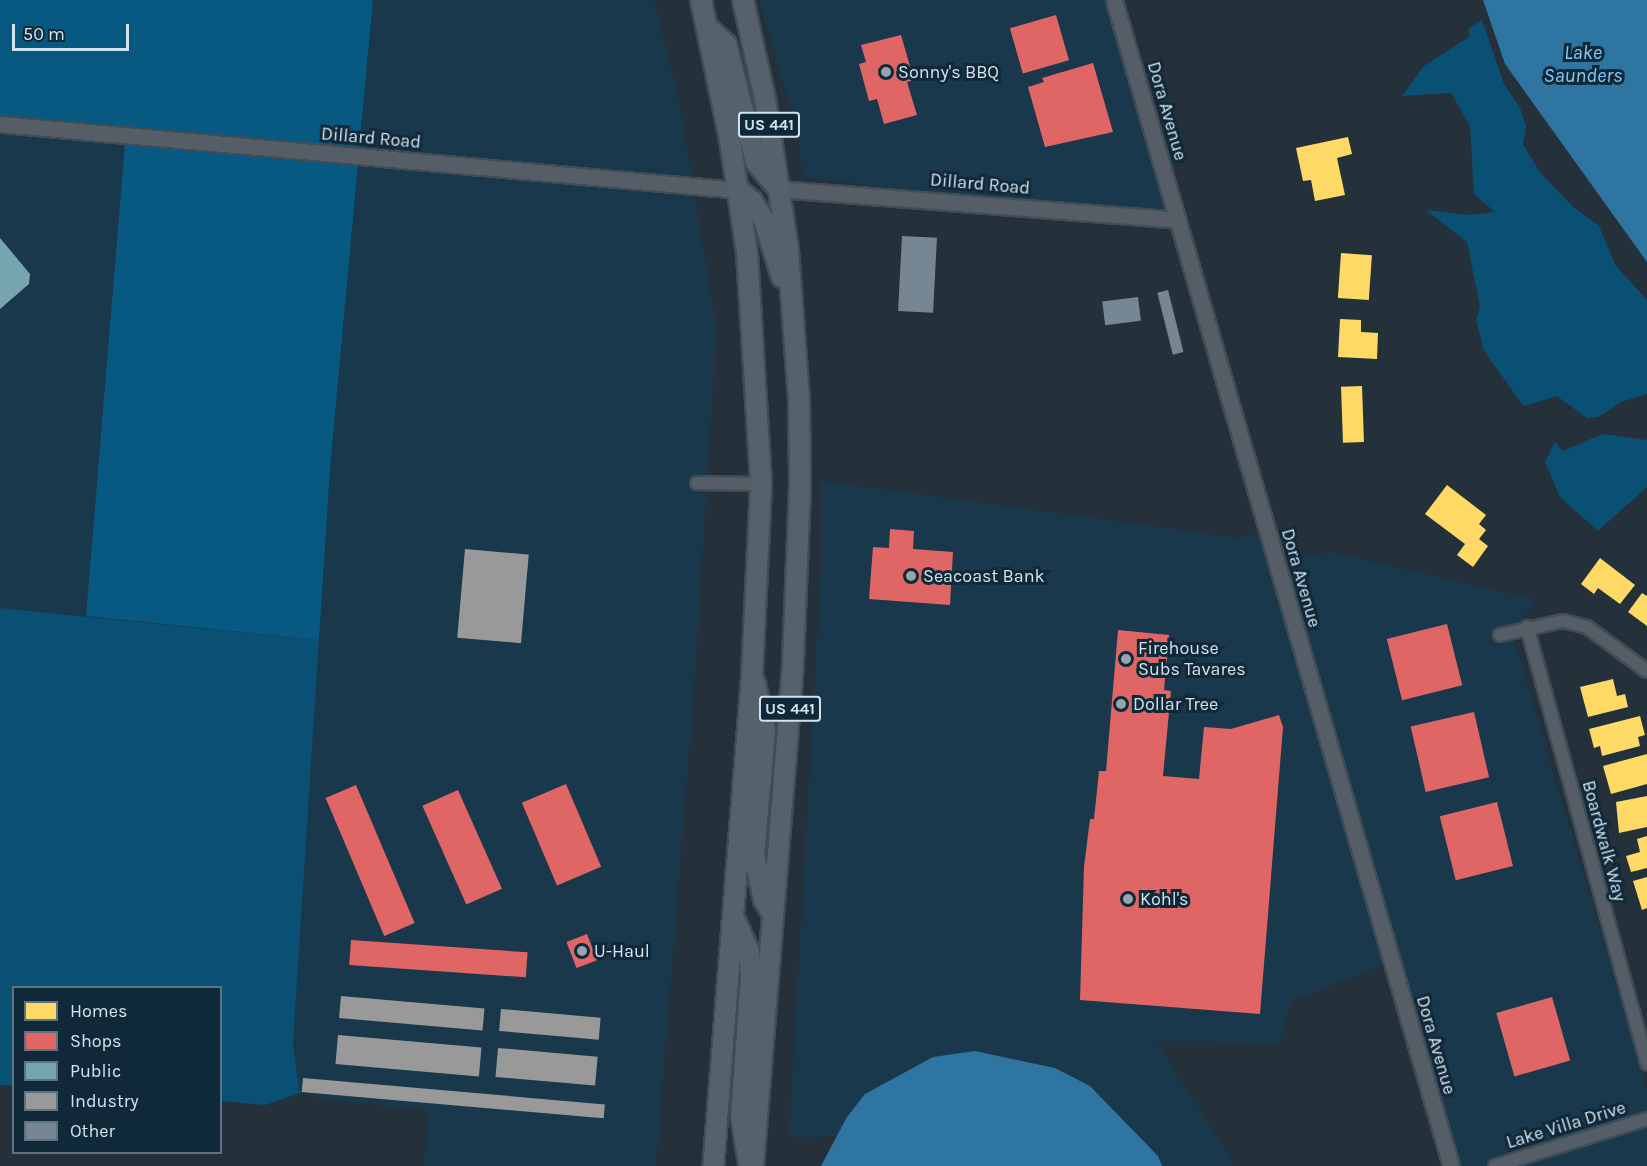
<!DOCTYPE html>
<style>
body{margin:0}
#map{position:relative;width:1647px;height:1166px;overflow:hidden;background:#24313a;font-family:Karla,sans-serif}
div>[style]{position:absolute}
.built>*{inset:0;background:#1a384b}
.green>*{inset:0;background:#0a5074}
.forest>*{inset:0;background:#075981}
.water>*{inset:0;background:#2e75a1}
.homes>*{inset:0;background:#ffd966;transform-origin:0 0}
.shops>*{inset:0;background:#e06666;transform-origin:0 0}
.public>*{inset:0;background:#76a5af}
.industry>*{inset:0;background:#999;transform-origin:0 0}
.building>*{inset:0;background:#768793;transform-origin:0 0}
.roads{filter:drop-shadow(2px 0 #414d55) drop-shadow(-2px 0 #414d55) drop-shadow(0 2px #414d55) drop-shadow(0 -2px #414d55)}
.minor>*{height:12px;margin:-6px;padding:0 6px;transform-origin:6px;border-radius:6px;background:#555e66}
.tertiary>*{height:15px;margin:-7.5px;padding:0 7.5px;transform-origin:7.5px;border-radius:7.5px;background:#555e66}
.primary>*{height:20px;margin:-10px;padding:0 10px;transform-origin:10px;border-radius:10px;background:#55626b}
.dots>*{width:16px;height:16px;translate:-50% -50%;box-sizing:border-box;border:3px solid #102939;border-radius:50%}
span{translate:-50% -50%;white-space:nowrap;text-align:center;line-height:1.15;-webkit-text-stroke:6px #102939;paint-order:stroke}
.shield-label span{padding:2px 4px;background:#102939;border:2px solid;border-radius:4px;-webkit-text-stroke-width:0}
.shield-label{font-size:16px;color:#d4e2ed;font-weight:700}
.poi-label{font-size:18px;color:#d4e2ed}
.left{translate:0 -50%;text-align:left}
.street-label{font-size:18px;color:#d4e2ed}
.water-label{font-size:20px;color:#84c9f7;font-style:italic}
.legend{position:absolute;left:12px;top:986px;width:210px;height:168px;box-sizing:border-box;background:#102939;border:2px solid #5e7381;margin:0;padding:8px 10px;list-style:none;font-size:18px;color:#d4e2ed}
.legend li{display:flex;align-items:center;gap:12px;height:30px}
.legend b{width:30px;border:2px solid #5e7381}
.scale{position:absolute;left:12px;top:24px;width:117px;height:27px;box-sizing:border-box;border:3px solid #d4e2ed;border-top:0;padding-left:8px;font-size:18px;line-height:21px;white-space:nowrap;color:#d4e2ed;-webkit-text-stroke:4px #102939;paint-order:stroke}
</style>
<div id="map">
<div class="built">
<div style="clip-path:polygon(373px 0,654px 0,679px 100px,692px 178px,359px 148px)"></div>
<div style="clip-path:polygon(759px 0,1105px 0,1166px 211px,909px 190px,803px 177px,797px 130px)"></div>
<div style="clip-path:polygon(0 133px,125px 143px,86px 616px,0 608px)"></div>
<div style="clip-path:polygon(358px 164px,694px 194px,715px 319px,714px 372px,694px 690px,656px 1166px,424px 1166px,429px 1111px,322px 1099px,299px 1091px,293px 1043px,330px 468px)"></div>
<div style="clip-path:polygon(822px 481px,1239px 538px,1259px 533px,1384px 965px,1291px 1001px,1280px 1043px,1156px 1041px,1235px 1166px,1162px 1166px,1158px 1156px,1090px 1086px,1055px 1068px,975px 1051px,865px 1094px,847px 1117px,839px 1136px,789px 1138px,822px 551px)"></div>
<div style="clip-path:polygon(1279px 528px,1292px 559px,1331px 552px,1537px 600px,1511px 630px,1647px 1088px,1647px 1166px,1460px 1166px,1276px 529px)"></div>
</div>
<div class="green">
<div style="clip-path:polygon(1482px 20px,1504px 84px,1520px 108px,1526px 126px,1523px 144px,1539px 171px,1572px 206px,1599px 226px,1616px 266px,1647px 300px,1647px 394px,1621px 402px,1598px 417px,1587px 418px,1557px 396px,1524px 406px,1520px 401px,1484px 351px,1476px 320px,1480px 307px,1467px 242px,1426px 210px,1471px 215px,1495px 212px,1474px 194px,1470px 126px,1451px 93px,1402px 96px,1424px 66px,1469px 37px,1469px 28px)"></div>
<div style="clip-path:polygon(1602px 434px,1647px 440px,1647px 487px,1598px 531px,1560px 497px,1545px 462px,1555px 442px,1563px 451px)"></div>
<div style="clip-path:polygon(0 608px,319px 640px,293px 1043px,299px 1090px,303px 1092px,265px 1105px,221px 1101px,220px 988px,14px 988px,13px 1086px,0 1085px)"></div>
</div>
<div class="forest">
<div style="clip-path:polygon(0 0,373px 0,359px 148px,0 116px)"></div>
<div style="clip-path:polygon(125px 143px,358px 164px,330px 468px,319px 640px,86px 616px)"></div>
</div>
<div class="water">
<div style="clip-path:polygon(1483px 0,1647px 0,1647px 262px,1505px 64px)"></div>
<div style="clip-path:polygon(975px 1051px,1055px 1068px,1090px 1086px,1158px 1156px,1162px 1166px,821px 1166px,847px 1117px,865px 1094px,933px 1057px)"></div>
</div>
<div class="homes">
<div style="clip-path:polygon(1348px 137px,1352px 154px,1337px 158px,1345px 195px,1315px 201px,1311px 180px,1303px 181px,1296px 148px)"></div>
<div style="left:1341px;top:253px;width:31px;height:45px;rotate:4deg"></div>
<div style="clip-path:polygon(1340px 319px,1361px 320px,1361px 332px,1378px 333px,1377px 359px,1338px 357px)"></div>
<div style="left:1362px;top:386px;width:56px;height:21px;rotate:88deg"></div>
<div style="clip-path:polygon(1447px 485px,1486px 515px,1479px 524px,1486px 530px,1479px 539px,1488px 546px,1473px 567px,1457px 555px,1465px 544px,1425px 514px)"></div>
<div style="clip-path:polygon(1600px 558px,1635px 585px,1620px 604px,1598px 588px,1594px 594px,1581px 584px)"></div>
<div style="clip-path:polygon(1642px 593px,1647px 596px,1647px 626px,1628px 612px)"></div>
<div style="clip-path:polygon(1613px 679px,1617px 696px,1625px 694px,1628px 707px,1588px 717px,1580px 687px)"></div>
<div style="clip-path:polygon(1640px 716px,1645px 735px,1638px 737px,1640px 746px,1602px 756px,1600px 746px,1594px 748px,1589px 729px)"></div>
<div style="clip-path:polygon(1647px 754px,1647px 784px,1611px 794px,1603px 766px)"></div>
<div style="clip-path:polygon(1647px 796px,1647px 827px,1619px 833px,1616px 802px)"></div>
<div style="clip-path:polygon(1647px 836px,1647px 868px,1631px 872px,1626px 856px,1640px 852px,1637px 839px)"></div>
<div style="clip-path:polygon(1647px 877px,1647px 908px,1642px 910px,1633px 881px)"></div>
</div>
<div class="shops">
<div style="left:1056px;top:15px;width:47px;height:48px;rotate:74deg"></div>
<div style="clip-path:polygon(901px 35px,914px 80px,907px 82px,917px 115px,884px 124px,877px 99px,869px 101px,859px 64px,866px 62px,861px 45px)"></div>
<div style="clip-path:polygon(1093px 63px,1113px 132px,1045px 147px,1028px 87px,1044px 82px,1042px 78px)"></div>
<div style="clip-path:polygon(890px 529px,914px 531px,913px 549px,953px 552px,950px 605px,869px 599px,873px 547px,889px 548px)"></div>
<div style="left:1447px;top:624px;width:63px;height:62px;rotate:76deg"></div>
<div style="clip-path:polygon(1118px 630px,1169px 635px,1164px 690px,1171px 691px,1163px 776px,1199px 779px,1204px 727px,1231px 729px,1279px 715px,1283px 727px,1260px 1014px,1080px 1000px,1084px 867px,1090px 819px,1094px 819px,1099px 771px,1106px 771px)"></div>
<div style="left:1474px;top:712px;width:67px;height:65px;rotate:77deg"></div>
<div style="left:566px;top:784px;width:90px;height:48px;rotate:67deg"></div>
<div style="left:356px;top:785px;width:150px;height:33px;rotate:67deg"></div>
<div style="left:458px;top:790px;width:108px;height:39px;rotate:66deg"></div>
<div style="left:1497px;top:802px;width:66px;height:59px;rotate:76deg"></div>
<div style="left:587px;top:934px;width:28px;height:22px;rotate:69deg"></div>
<div style="left:351px;top:940px;width:177px;height:25px;rotate:4deg"></div>
<div style="left:1552px;top:997px;width:66px;height:58px;rotate:74deg"></div>
</div>
<div class="public">
<div style="clip-path:polygon(0 238px,30px 274px,29px 284px,0 309px)"></div>
</div>
<div class="industry">
<div style="left:465px;top:549px;width:64px;height:89px;rotate:5deg"></div>
<div style="left:341px;top:996px;width:144px;height:22px;rotate:5deg"></div>
<div style="left:501px;top:1009px;width:100px;height:22px;rotate:5deg"></div>
<div style="left:338px;top:1035px;width:144px;height:29px;rotate:5deg"></div>
<div style="left:498px;top:1048px;width:100px;height:29px;rotate:5deg"></div>
<div style="left:303px;top:1078px;width:303px;height:14px;rotate:5deg"></div>
</div>
<div class="building">
<div style="left:902px;top:236px;width:35px;height:75px;rotate:3deg"></div>
<div style="left:1168px;top:290px;width:64px;height:11px;rotate:76deg"></div>
<div style="left:1138px;top:297px;width:24px;height:36px;rotate:83deg"></div>
</div>
<div class="roads">
<div class="minor">
<div style="left:697px;top:483px;width:64px;rotate:0.9deg"></div>
<div style="left:1527px;top:627px;width:453px;rotate:74.6deg"></div>
<div style="left:1500px;top:635px;width:65px;rotate:-12.5deg"></div>
<div style="left:1563px;top:621px;width:25px;rotate:14deg"></div>
<div style="left:1587px;top:627px;width:74px;rotate:36.3deg"></div>
<div style="left:1495px;top:1166px;width:159px;rotate:-17.2deg"></div>
</div>
<div class="tertiary">
<div style="left:1114px;top:0;width:1214px;rotate:73.88deg"></div>
<div style="left:0;top:124px;width:741px;rotate:5.11deg"></div>
<div style="left:779px;top:189px;width:400px;rotate:4.4deg"></div>
</div>
<div class="primary">
<div style="left:701px;top:0;width:143px;rotate:78.3deg"></div>
<div style="left:730px;top:140px;width:114px;rotate:81.4deg"></div>
<div style="left:747px;top:253px;width:231px;rotate:86.5deg"></div>
<div style="left:761px;top:484px;width:191px;rotate:92.7deg"></div>
<div style="left:752px;top:675px;width:493px;rotate:94.5deg"></div>
<div style="left:743px;top:0;width:101px;rotate:77.5deg"></div>
<div style="left:765px;top:99px;width:153px;rotate:81.3deg"></div>
<div style="left:788px;top:250px;width:151px;rotate:85.8deg"></div>
<div style="left:799px;top:401px;width:86px;rotate:89.3deg"></div>
<div style="left:800px;top:487px;width:178px;rotate:92.3deg"></div>
<div style="left:793px;top:665px;width:503px;rotate:94.56deg"></div>
<div style="left:708px;top:28px;width:24px;rotate:42deg"></div>
<div style="left:726px;top:44px;width:122px;rotate:75.7deg"></div>
<div style="left:756px;top:162px;width:35px;rotate:50deg"></div>
<div style="left:738px;top:190px;width:18px;rotate:38deg"></div>
<div style="left:752px;top:201px;width:22px;rotate:58deg"></div>
<div style="left:764px;top:220px;width:60px;rotate:72.5deg"></div>
<div style="left:755px;top:683px;width:48px;rotate:78deg"></div>
<div style="left:765px;top:730px;width:125px;rotate:95deg"></div>
<div style="left:754px;top:855px;width:46px;rotate:77.5deg"></div>
<div style="left:764px;top:900px;width:17px;rotate:57deg"></div>
<div style="left:733px;top:916px;width:39px;rotate:66deg"></div>
<div style="left:749px;top:952px;width:24px;rotate:85deg"></div>
<div style="left:751px;top:976px;width:139px;rotate:94.1deg"></div>
<div style="left:741px;top:1115px;width:50px;rotate:80.7deg"></div>
</div>
</div>
<div class="dots">
<div style="left:886px;top:72px;background:#96a4ae"></div>
<div style="left:911px;top:576px;background:#96a4ae"></div>
<div style="left:1126px;top:659px;background:#96a4ae"></div>
<div style="left:1121px;top:704px;background:#96a4ae"></div>
<div style="left:1128px;top:899px;background:#96a4ae"></div>
<div style="left:582px;top:951px;background:#96a4ae"></div>
</div>
<div class="shield-label">
<span style="left:769px;top:125px">US 441</span>
<span style="left:790px;top:709px">US 441</span>
</div>
<div class="poi-label">
<span class="left" style="left:898px;top:72px">Sonny's BBQ</span>
<span class="left" style="left:923px;top:576px">Seacoast Bank</span>
<span class="left" style="left:1138px;top:659px">Firehouse<br>Subs Tavares</span>
<span class="left" style="left:1133px;top:704px">Dollar Tree</span>
<span class="left" style="left:1140px;top:899px">Kohl's</span>
<span class="left" style="left:594px;top:951px">U-Haul</span>
</div>
<div class="street-label">
<span style="left:1167px;top:111px;rotate:74deg">Dora Avenue</span>
<span style="left:371px;top:138px;rotate:5deg">Dillard Road</span>
<span style="left:980px;top:184px;rotate:5deg">Dillard Road</span>
<span style="left:1301px;top:578px;rotate:74deg">Dora Avenue</span>
<span style="left:1604px;top:841px;rotate:75deg">Boardwalk Way</span>
<span style="left:1436px;top:1045px;rotate:74deg">Dora Avenue</span>
<span style="left:1566px;top:1125px;rotate:-17deg">Lake Villa Drive</span>
</div>
<div class="water-label">
<span style="left:1583px;top:64px">Lake<br>Saunders</span>
</div>
<ul class="legend">
<li><b style="height:16px;background:#ffd966"></b>Homes</li>
<li><b style="height:16px;background:#e06666"></b>Shops</li>
<li><b style="height:16px;background:#76a5af"></b>Public</li>
<li><b style="height:16px;background:#999"></b>Industry</li>
<li><b style="height:16px;background:#768793"></b>Other</li>
</ul>
<div class="scale">50 m</div>
</div>
